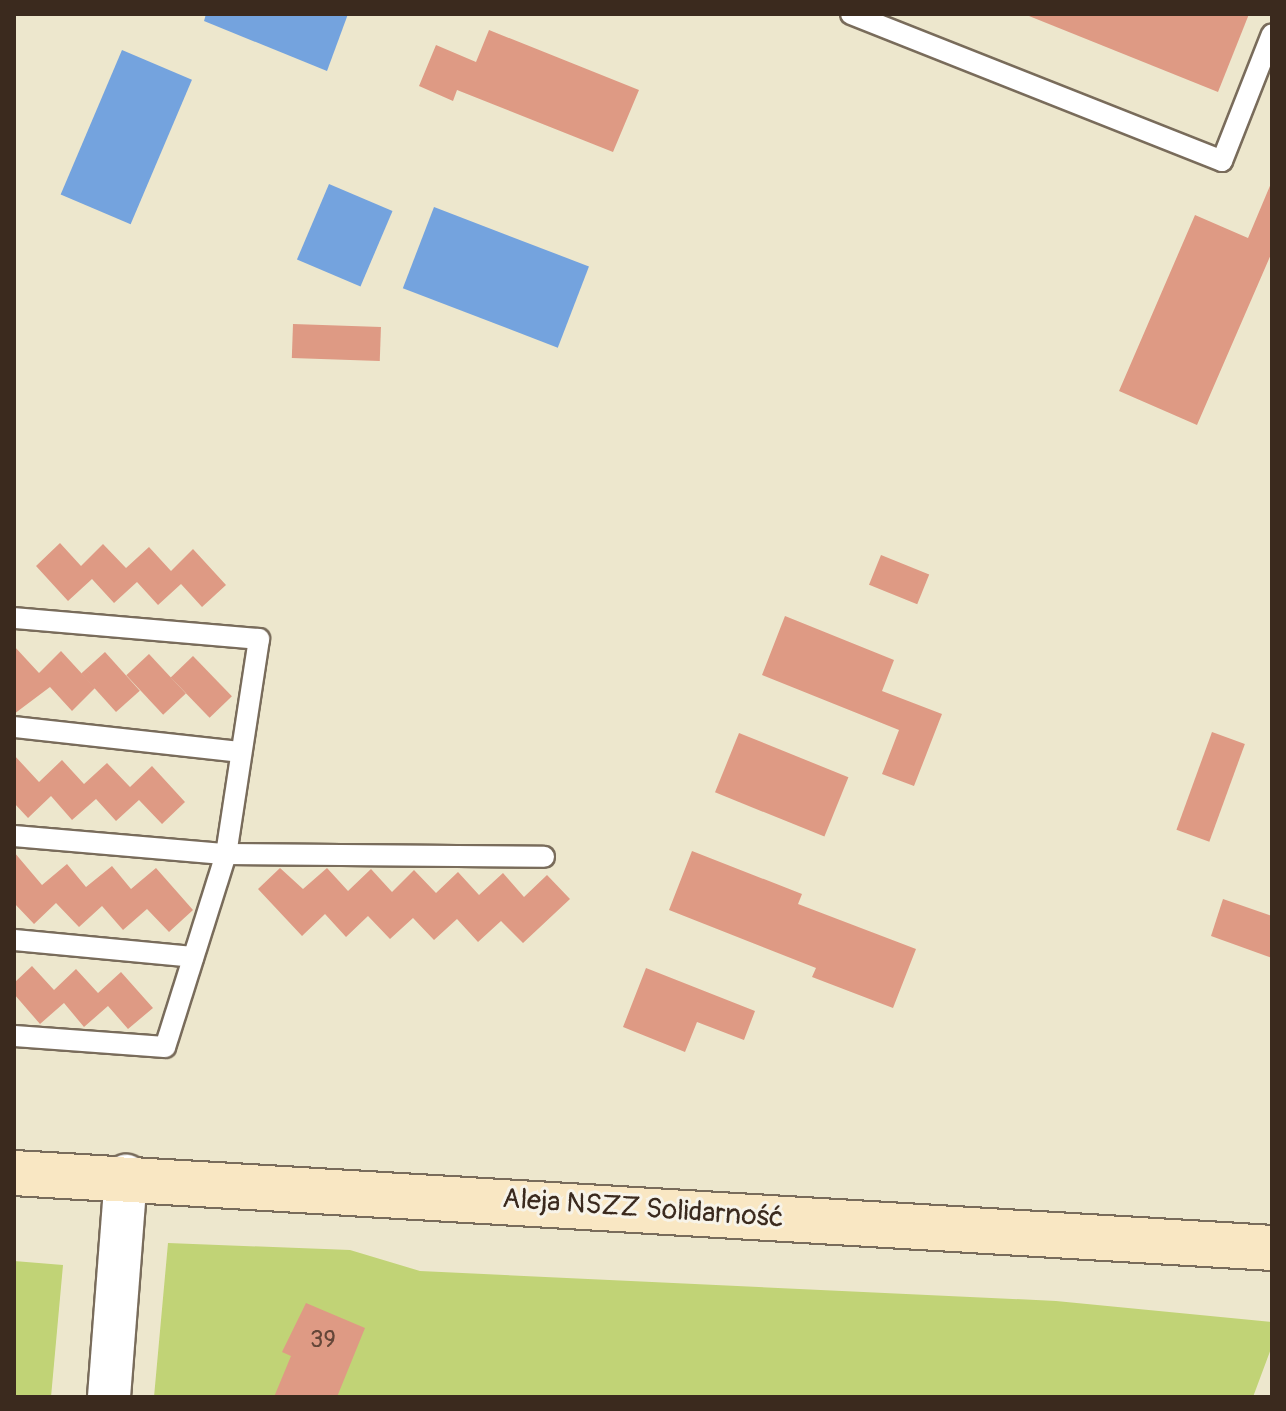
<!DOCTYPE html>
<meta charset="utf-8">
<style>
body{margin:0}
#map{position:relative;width:1286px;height:1411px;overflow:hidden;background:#ede7cd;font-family:Pangolin,sans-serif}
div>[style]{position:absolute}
.green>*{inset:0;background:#c1d376}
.water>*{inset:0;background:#74a3de;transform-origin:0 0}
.building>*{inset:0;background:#de9a84;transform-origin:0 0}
.roads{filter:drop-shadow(2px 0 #796c5b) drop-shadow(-2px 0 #796c5b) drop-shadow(0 2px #796c5b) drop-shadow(0 -2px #796c5b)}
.lane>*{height:20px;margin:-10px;padding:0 10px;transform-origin:10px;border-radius:10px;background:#fff}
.street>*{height:42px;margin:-21px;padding:0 21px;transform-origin:21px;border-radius:21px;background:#fff}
.secondary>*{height:44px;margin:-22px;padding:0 22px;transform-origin:22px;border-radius:22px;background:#f9e7c3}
span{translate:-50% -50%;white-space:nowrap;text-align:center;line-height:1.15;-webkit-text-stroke:6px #f7f3e8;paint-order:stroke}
.number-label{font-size:24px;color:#644638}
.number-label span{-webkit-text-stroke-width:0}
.street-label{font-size:28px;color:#3b2a1e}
.frame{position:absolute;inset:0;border:16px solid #3b2a1e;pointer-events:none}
</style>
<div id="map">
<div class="green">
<div style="clip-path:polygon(168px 1243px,350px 1250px,420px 1271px,1056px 1301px,1272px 1322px,1272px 1346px,1253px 1397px,154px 1397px)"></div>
<div style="clip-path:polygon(14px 1261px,63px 1265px,51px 1397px,14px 1397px)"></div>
</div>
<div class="water">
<div style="clip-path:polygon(206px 14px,348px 14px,327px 71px,204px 21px)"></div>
<div style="left:122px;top:50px;width:76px;height:157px;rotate:23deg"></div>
<div style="left:329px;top:184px;width:69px;height:82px;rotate:23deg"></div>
<div style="left:434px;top:207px;width:166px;height:87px;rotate:21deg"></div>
</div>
<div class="building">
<div style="clip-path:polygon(1024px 14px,1249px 14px,1218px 92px)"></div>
<div style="clip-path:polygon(489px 30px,639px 90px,613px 152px,457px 90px,453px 101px,419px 86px,436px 45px,476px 62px)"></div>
<div style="clip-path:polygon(1272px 181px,1272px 252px,1197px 425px,1119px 391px,1195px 215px,1248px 238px)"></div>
<div style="left:293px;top:324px;width:88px;height:34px;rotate:2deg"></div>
<div style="clip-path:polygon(60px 543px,81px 566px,103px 544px,126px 568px,149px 547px,171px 571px,193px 549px,226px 585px,202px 607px,181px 584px,158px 605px,137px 582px,114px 603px,92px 579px,68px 601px,36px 566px)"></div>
<div style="left:881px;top:555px;width:52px;height:32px;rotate:22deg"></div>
<div style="clip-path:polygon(785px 616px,894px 660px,882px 691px,942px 714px,914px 786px,882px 774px,899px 730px,762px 675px)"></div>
<div style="clip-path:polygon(14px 646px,39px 673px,61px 651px,95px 688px,72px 711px,50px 687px,14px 714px)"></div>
<div style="left:105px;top:652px;width:52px;height:32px;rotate:48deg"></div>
<div style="left:149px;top:654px;width:54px;height:31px;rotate:47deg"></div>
<div style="left:193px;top:656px;width:56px;height:31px;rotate:46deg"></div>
<div style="left:1212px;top:732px;width:35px;height:104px;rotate:20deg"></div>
<div style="left:739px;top:733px;width:118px;height:64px;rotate:22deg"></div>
<div style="clip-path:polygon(14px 755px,39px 782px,62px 760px,84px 784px,107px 763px,130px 787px,152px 766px,185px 802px,162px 824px,139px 800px,116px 821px,96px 799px,72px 820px,51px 796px,28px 818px,14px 803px)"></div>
<div style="clip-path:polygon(692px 851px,802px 894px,798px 904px,916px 949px,893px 1008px,812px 977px,816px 968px,669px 910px)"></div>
<div style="clip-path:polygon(14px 852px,42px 885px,67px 864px,86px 887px,112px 866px,131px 889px,156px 868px,193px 910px,169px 932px,147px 909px,123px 930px,102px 906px,79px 927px,56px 903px,34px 924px,14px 903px)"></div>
<div style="clip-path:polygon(280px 868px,303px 889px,327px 868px,348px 891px,371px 869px,392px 892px,414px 870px,436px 893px,458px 872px,479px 895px,503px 873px,524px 897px,547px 875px,570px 899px,523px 943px,501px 921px,478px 942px,457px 919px,434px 940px,413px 918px,390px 939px,368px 916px,346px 937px,325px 914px,302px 936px,258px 889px)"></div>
<div style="clip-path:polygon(1223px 899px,1272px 916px,1272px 958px,1211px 936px)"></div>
<div style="clip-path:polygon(32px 966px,54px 990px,76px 969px,98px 993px,121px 972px,153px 1008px,128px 1029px,108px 1006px,84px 1027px,64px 1003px,40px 1024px,14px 994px,14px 983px)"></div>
<div style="clip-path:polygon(646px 968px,755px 1011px,744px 1040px,697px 1022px,685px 1052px,623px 1027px)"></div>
<div style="clip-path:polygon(306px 1303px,365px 1328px,337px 1397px,274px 1397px,291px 1356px,282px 1352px)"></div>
</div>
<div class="roads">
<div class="lane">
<div style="left:851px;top:14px;width:399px;rotate:21.6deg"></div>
<div style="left:1222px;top:161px;width:136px;rotate:-68.5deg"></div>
<div style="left:14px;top:618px;width:246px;rotate:4.9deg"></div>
<div style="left:259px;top:639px;width:218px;rotate:98.7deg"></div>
<div style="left:226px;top:854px;width:202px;rotate:107.5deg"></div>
<div style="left:165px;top:1047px;width:151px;rotate:-175.8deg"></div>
<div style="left:14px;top:727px;width:228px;rotate:6.3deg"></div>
<div style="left:14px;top:836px;width:213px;rotate:4.9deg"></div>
<div style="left:226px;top:854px;width:318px;rotate:0.5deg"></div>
<div style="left:14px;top:940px;width:180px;rotate:5.4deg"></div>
</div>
<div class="street">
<div style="left:109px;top:1397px;width:222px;rotate:-85.6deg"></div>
</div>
<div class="secondary">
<div style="left:14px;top:1173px;width:1260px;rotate:3.41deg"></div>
</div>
</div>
<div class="number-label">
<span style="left:323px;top:1340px">39</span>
</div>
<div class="street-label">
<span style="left:643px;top:1209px;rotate:4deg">Aleja NSZZ Solidarność</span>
</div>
<div class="frame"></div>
</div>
